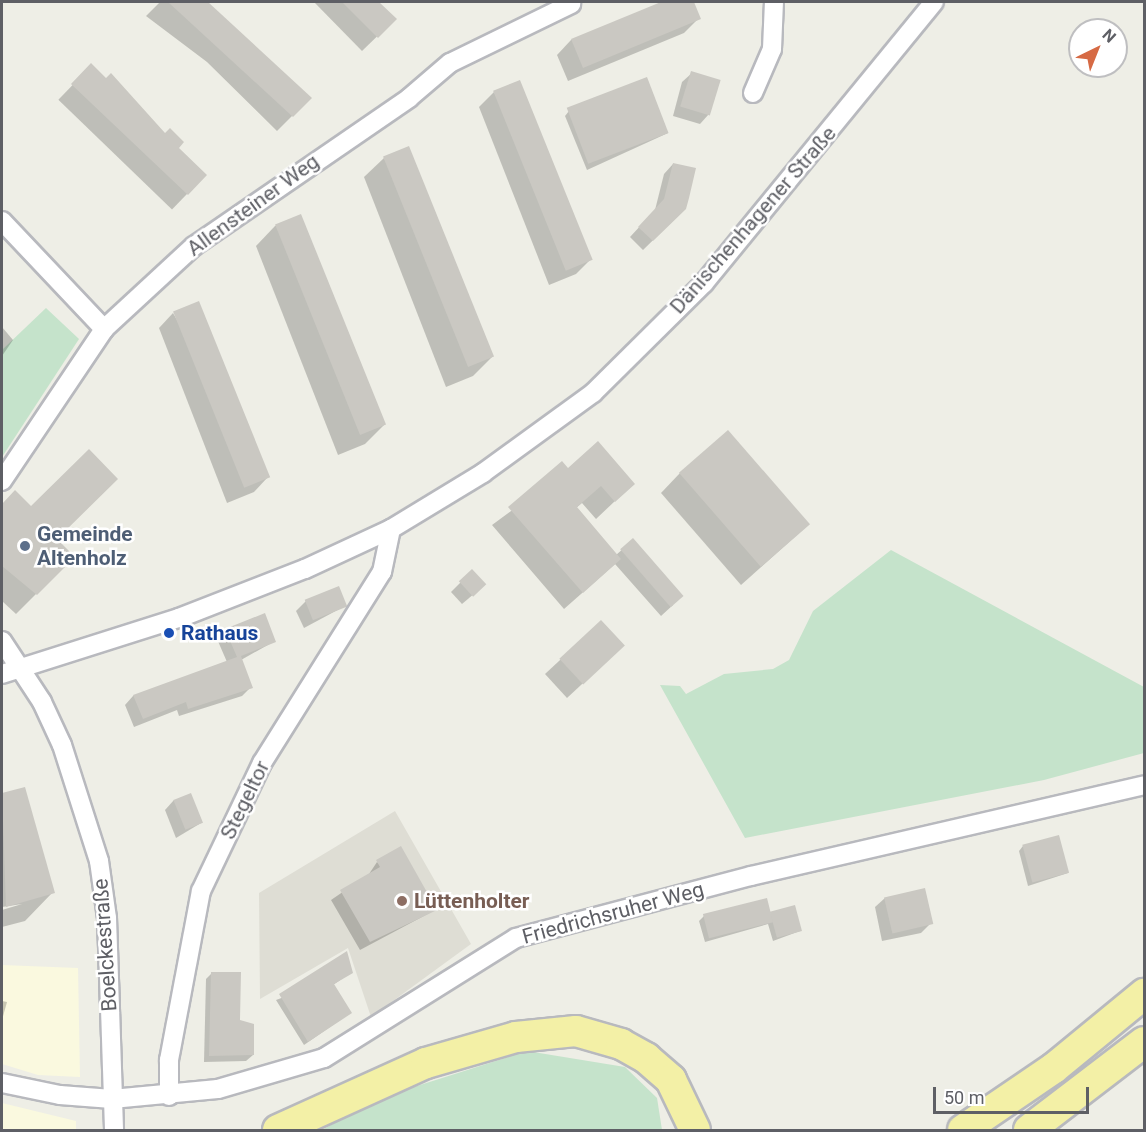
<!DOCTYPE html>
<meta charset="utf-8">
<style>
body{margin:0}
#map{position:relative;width:1146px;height:1132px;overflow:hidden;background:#eeeee6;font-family:Roboto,sans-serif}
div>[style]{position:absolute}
.commercial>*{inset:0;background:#faf9df}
.education>*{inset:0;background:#deddd4}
.green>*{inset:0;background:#c5e3cb}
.shadow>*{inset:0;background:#0003;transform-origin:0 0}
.building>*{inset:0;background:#cac8c2;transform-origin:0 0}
.roads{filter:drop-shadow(2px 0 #b8b9be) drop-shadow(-2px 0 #b8b9be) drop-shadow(0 2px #b8b9be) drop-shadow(0 -2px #b8b9be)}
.minor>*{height:18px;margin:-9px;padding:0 9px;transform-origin:9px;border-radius:9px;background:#fff}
.trunk>*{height:30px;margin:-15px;padding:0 15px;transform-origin:15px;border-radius:15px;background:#f3f0a6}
.dots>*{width:16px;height:16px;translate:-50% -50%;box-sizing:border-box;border:3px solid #fff;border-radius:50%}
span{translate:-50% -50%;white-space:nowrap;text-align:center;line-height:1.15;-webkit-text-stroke:5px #fff;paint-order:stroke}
.street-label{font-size:21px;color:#5e5f65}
.service-label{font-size:21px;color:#4e5e75;font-weight:700}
.left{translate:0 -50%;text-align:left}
.transit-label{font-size:21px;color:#164399;font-weight:700}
.education-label{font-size:21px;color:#785e54;font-weight:700}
.frame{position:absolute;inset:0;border:3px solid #5e5f65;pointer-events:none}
.north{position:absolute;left:1068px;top:18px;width:60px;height:60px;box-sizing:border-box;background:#fff;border:2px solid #bfbfc1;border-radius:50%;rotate:43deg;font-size:16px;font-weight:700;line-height:24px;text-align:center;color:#5e5f65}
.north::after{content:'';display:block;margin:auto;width:21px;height:27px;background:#d66a44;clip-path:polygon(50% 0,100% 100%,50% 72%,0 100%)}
.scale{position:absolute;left:933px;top:1087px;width:156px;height:27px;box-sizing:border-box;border:3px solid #5e5f65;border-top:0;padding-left:8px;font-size:18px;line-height:21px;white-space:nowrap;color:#5e5f65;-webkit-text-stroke:4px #fff;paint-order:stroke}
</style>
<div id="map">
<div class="commercial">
<div style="clip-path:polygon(2px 965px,78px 968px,80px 1077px,38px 1075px,2px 1064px)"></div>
<div style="clip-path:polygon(2px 1103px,76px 1121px,76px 1130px,2px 1130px)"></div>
</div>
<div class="education">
<div style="clip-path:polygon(395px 811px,471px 944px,371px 1017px,348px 948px,260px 999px,259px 893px)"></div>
</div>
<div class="green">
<div style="clip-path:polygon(46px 308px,79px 339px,2px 457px,2px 350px)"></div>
<div style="clip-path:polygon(891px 550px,1144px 687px,1144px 753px,1044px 780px,745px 838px,660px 685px,680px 686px,686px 694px,724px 674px,773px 669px,789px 660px,813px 611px)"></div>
<div style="clip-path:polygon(527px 1051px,625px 1067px,657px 1098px,662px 1130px,322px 1130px,379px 1098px)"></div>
</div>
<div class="shadow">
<div style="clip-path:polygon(160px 2px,206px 2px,310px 98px,277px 131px,207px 62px,146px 16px)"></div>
<div style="clip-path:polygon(314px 2px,377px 2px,395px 19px,362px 51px)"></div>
<div style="clip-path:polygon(665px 2px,692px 2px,699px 18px,684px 33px,568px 81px,557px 55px,571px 40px)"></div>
<div style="left:91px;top:66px;width:158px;height:47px;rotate:44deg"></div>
<div style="clip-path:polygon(692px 73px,709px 114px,700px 124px,673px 116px,682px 82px)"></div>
<div style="clip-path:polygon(494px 92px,591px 259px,576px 274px,549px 285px,479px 107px)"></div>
<div style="clip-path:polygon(569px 111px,668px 133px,587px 170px,565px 116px)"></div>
<div style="clip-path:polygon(384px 158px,493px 356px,473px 376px,446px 387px,364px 177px)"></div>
<div style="clip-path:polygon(673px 164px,685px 209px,643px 250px,630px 237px,655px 210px,664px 174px)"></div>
<div style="clip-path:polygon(300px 216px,384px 425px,365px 444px,338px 455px,256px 246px,275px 226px)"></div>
<div style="clip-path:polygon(173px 313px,268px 477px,254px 492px,227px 503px,159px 328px)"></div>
<div style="clip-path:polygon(2px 327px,13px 340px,2px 356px)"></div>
<div style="clip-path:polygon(567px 470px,633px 484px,596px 519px,582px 503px,576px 508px,616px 555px,633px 540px,673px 605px,661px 616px,615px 564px,564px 609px,492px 525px)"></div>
<div style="clip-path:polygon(680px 473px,808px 525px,741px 585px,661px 493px)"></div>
<div style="clip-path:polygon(15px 492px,73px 557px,16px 614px,2px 601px,2px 506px)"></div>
<div style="clip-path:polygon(472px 571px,475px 593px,462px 604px,451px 592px)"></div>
<div style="clip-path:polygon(306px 601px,345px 606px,304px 628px,296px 611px)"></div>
<div style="clip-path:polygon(601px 622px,608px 660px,567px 698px,545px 674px)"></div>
<div style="clip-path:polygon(226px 630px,275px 641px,241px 660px,251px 687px,242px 696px,179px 716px,177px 710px,134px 727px,125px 705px,133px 696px,227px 662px,217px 639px)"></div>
<div style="clip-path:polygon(23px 789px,53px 892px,25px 921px,2px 927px,2px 910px,22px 904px,2px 907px,2px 795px)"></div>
<div style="clip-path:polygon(174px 800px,201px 823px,176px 838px,165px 810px)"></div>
<div style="clip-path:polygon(1023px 846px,1068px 873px,1028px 886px,1019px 851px)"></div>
<div style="clip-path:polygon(377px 862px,435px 910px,360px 950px,331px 900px,369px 874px)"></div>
<div style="clip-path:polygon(885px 898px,931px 923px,921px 933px,882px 941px,875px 907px)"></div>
<div style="clip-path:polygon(769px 914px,800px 931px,773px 941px,768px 924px,705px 942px,699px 921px,704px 916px)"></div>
<div style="clip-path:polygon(352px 972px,333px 985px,350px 1013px,304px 1045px,276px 1000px)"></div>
<div style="clip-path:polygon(212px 973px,253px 1055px,246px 1061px,204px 1062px,206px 979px)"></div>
<div style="clip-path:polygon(2px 1001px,7px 1002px,2px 1020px)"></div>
</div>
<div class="building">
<div style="clip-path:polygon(168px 2px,208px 2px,312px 98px,293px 117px)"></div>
<div style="clip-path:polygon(342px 2px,379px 2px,397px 19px,378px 38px)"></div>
<div style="clip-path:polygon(661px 2px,694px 2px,701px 19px,583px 68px,571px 39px)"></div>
<div style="clip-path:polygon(91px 63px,106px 78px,111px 73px,165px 133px,170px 128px,184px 142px,179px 148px,207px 175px,188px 195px,71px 84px)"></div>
<div style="left:691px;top:71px;width:31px;height:37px;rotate:17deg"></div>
<div style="left:647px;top:77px;width:60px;height:86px;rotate:69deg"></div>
<div style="left:520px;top:80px;width:194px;height:29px;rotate:68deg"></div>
<div style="left:409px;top:146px;width:227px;height:28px;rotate:68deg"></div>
<div style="clip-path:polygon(673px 163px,696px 168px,689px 198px,686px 209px,653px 241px,638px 227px,664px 199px)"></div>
<div style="left:301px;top:214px;width:227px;height:28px;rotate:68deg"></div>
<div style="left:199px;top:301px;width:190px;height:28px;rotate:68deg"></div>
<div style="left:728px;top:430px;width:125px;height:65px;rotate:49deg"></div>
<div style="clip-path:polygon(598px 441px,635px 484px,615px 502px,601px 486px,577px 507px,621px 559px,583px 593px,508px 507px,562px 461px,568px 468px)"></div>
<div style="clip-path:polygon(89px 449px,118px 479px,57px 539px,75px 557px,37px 595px,2px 566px,2px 504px,15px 490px,31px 506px)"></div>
<div style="left:633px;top:538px;width:77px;height:17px;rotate:49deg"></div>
<div style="left:472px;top:569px;width:21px;height:18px;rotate:47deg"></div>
<div style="left:339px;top:586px;width:22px;height:37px;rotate:68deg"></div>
<div style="clip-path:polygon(265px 613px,276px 642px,241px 656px,253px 688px,188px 709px,186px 702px,143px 719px,133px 695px,237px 657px,225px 629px)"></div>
<div style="left:601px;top:620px;width:35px;height:57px;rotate:47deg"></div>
<div style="clip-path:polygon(25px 787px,55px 893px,6px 907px,2px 793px)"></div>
<div style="left:191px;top:793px;width:32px;height:19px;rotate:68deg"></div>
<div style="left:1059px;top:835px;width:39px;height:38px;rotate:75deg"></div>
<div style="clip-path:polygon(401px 846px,437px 910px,370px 942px,340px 890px,380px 867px,376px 860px)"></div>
<div style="left:925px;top:888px;width:37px;height:42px;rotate:77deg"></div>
<div style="left:767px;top:898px;width:25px;height:66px;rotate:76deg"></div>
<div style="left:795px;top:905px;width:27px;height:26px;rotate:75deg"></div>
<div style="clip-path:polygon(347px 951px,353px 973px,334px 984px,352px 1013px,308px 1042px,279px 994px)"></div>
<div style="clip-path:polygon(211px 972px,241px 972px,240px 1020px,254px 1024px,254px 1055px,209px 1056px)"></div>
</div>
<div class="roads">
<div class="minor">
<div style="left:753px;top:93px;width:48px;rotate:-66.6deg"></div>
<div style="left:772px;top:49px;width:47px;rotate:-87.6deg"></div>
<div style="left:2px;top:221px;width:149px;rotate:46.6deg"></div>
<div style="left:2px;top:481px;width:183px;rotate:-56.1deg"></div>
<div style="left:104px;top:329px;width:122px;rotate:-42.7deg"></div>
<div style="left:194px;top:246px;width:261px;rotate:-34.5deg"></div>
<div style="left:409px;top:98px;width:54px;rotate:-40.5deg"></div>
<div style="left:450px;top:63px;width:135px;rotate:-26deg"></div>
<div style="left:2px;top:641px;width:73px;rotate:56.7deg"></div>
<div style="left:42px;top:702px;width:47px;rotate:65.1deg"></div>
<div style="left:62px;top:745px;width:122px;rotate:72.3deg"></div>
<div style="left:99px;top:861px;width:58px;rotate:82deg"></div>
<div style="left:107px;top:918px;width:212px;rotate:88.1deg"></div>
<div style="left:2px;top:674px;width:186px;rotate:-17.6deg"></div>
<div style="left:179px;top:618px;width:135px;rotate:-21.3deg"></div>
<div style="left:305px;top:569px;width:95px;rotate:-24.9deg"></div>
<div style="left:391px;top:529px;width:108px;rotate:-31.3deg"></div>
<div style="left:483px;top:473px;width:136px;rotate:-36deg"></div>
<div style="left:593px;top:393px;width:156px;rotate:-44.7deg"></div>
<div style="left:704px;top:283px;width:363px;rotate:-50.7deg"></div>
<div style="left:2px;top:1083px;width:59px;rotate:11.7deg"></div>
<div style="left:60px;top:1095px;width:52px;rotate:4.4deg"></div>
<div style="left:112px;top:1099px;width:106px;rotate:-5.4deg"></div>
<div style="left:218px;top:1089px;width:110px;rotate:-16.3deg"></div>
<div style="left:324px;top:1058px;width:226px;rotate:-32deg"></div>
<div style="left:516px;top:938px;width:243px;rotate:-14.8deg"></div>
<div style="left:751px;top:876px;width:403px;rotate:-13deg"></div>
<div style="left:169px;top:1096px;width:36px;rotate:-90deg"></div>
<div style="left:169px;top:1060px;width:172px;rotate:-79.3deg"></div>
<div style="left:201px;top:891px;width:142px;rotate:-64.5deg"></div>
<div style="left:262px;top:763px;width:226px;rotate:-57.9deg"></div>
<div style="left:382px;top:572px;width:44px;rotate:-78.2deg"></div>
</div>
<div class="trunk">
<div style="left:278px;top:1130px;width:162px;rotate:-24.4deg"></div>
<div style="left:426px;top:1063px;width:94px;rotate:-16.1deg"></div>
<div style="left:516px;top:1037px;width:60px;rotate:-5.7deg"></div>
<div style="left:576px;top:1031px;width:47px;rotate:16.1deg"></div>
<div style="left:621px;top:1044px;width:29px;rotate:29deg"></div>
<div style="left:646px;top:1058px;width:33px;rotate:41deg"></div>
<div style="left:671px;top:1080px;width:55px;rotate:64.4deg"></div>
<div style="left:963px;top:1130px;width:110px;rotate:-34.3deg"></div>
<div style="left:1054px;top:1068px;width:117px;rotate:-39.4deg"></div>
<div style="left:1029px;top:1130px;width:145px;rotate:-37.4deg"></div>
</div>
</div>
<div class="dots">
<div style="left:25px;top:546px;background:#5c6f8a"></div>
<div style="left:169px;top:633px;background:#1a4fb4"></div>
<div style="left:402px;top:901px;background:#8d6e63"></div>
</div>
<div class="street-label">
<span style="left:253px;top:205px;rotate:-36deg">Allensteiner Weg</span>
<span style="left:753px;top:220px;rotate:-49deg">Dänischenhagener Straße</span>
<span style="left:245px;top:800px;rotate:-64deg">Stegeltor</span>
<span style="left:613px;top:913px;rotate:-15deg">Friedrichsruher Weg</span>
<span style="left:105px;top:945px;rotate:-94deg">Boelckestraße</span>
</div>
<div class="service-label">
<span class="left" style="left:37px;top:546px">Gemeinde<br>Altenholz</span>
</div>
<div class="transit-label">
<span class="left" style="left:181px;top:633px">Rathaus</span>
</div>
<div class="education-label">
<span class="left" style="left:414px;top:901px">Lüttenholter</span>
</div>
<div class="frame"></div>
<div class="north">N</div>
<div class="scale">50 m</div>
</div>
